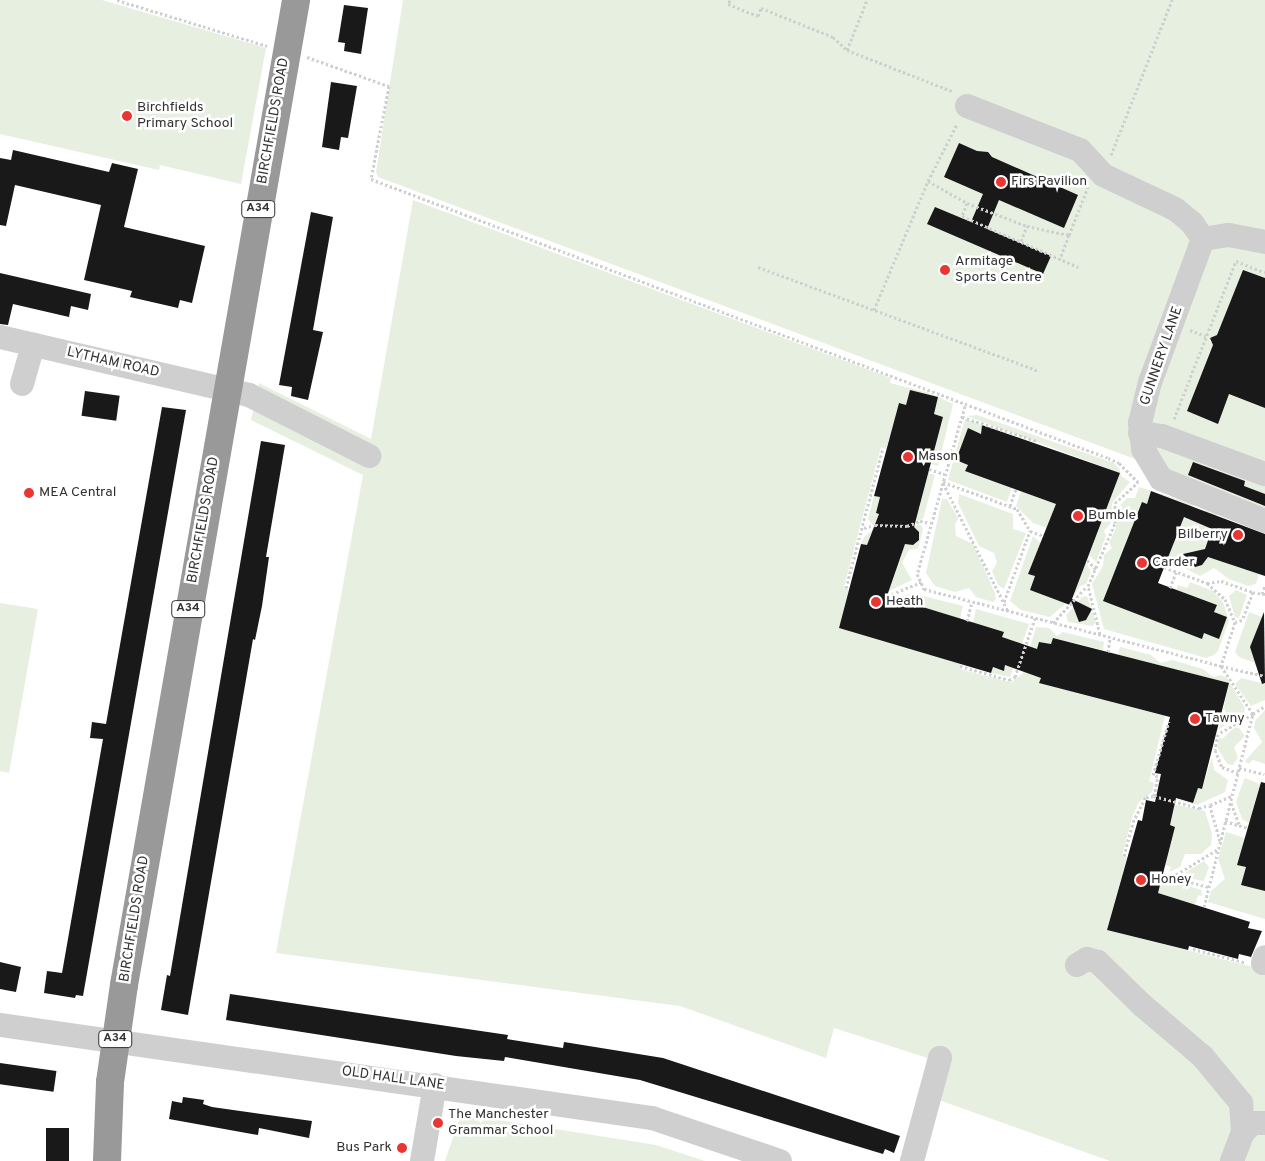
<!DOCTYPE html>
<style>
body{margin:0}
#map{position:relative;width:1265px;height:1161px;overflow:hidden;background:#fff;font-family:Overpass,sans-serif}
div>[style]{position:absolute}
.green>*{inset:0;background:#e7efe0}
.building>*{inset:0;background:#191919;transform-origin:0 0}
.path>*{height:3px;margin-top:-1.5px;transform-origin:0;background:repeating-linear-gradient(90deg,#cfcfcf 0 2.5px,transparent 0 5px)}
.minor>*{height:24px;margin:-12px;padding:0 12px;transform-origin:12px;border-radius:12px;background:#cfcfcf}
.highway>*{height:28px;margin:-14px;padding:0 14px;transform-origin:14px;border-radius:14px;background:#999}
.dots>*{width:14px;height:14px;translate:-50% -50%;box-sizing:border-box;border:2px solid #fff;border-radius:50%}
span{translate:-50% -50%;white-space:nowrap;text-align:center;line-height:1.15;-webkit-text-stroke:5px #fff;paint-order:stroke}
.shield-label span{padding:1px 4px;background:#fff;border:1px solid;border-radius:4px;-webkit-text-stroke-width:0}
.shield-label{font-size:12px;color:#323232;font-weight:700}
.poi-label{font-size:14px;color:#323232}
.left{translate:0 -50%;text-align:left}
.right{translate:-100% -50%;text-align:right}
.street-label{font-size:14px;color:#323232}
</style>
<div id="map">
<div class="green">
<div style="clip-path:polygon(0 0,102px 0,266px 48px,241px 184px,160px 165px,159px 170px,0 134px)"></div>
<div style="clip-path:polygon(403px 0,1265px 0,1265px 511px,1170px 472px,378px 177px,376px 172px)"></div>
<div style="clip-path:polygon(413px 200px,891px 378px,890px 383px,930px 393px,953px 404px,938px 466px,931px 464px,943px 417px,934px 414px,938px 398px,910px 390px,906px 405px,899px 404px,886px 449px,881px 447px,844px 587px,849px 590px,839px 628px,961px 664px,960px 669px,1005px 681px,1012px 682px,1023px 673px,1036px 627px,1049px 628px,1057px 636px,1063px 632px,1104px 642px,1103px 650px,1054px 638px,1051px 644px,1039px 642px,1030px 674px,1041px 678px,1040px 683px,1165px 716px,1149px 781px,1154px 783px,1152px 792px,1139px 802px,1133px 815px,1122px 856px,1127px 857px,1107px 930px,1265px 970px,1265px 1161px,1110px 1161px,936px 1099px,934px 1060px,834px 1028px,826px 1058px,680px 1006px,276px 953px,363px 475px,251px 420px,259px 383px,371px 439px)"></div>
<div style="clip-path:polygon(977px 415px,1114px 463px,1120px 470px,1121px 476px,1130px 482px,1112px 503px,1111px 523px,1104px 531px,1106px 536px,1096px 562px,1089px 555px,1120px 473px,967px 416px)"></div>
<div style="clip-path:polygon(965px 419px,982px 425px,981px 434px,968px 428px,957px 460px,968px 465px,966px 471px,1012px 488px,1007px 502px,948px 480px)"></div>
<div style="clip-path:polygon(928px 473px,935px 475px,923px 519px,907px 524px,872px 524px,868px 519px,874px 496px,880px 497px,876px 513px,909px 522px,919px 509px)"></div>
<div style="clip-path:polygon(1139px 487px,1194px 504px,1188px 519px,1200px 524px,1206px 510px,1217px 514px,1207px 545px,1215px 559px,1259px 574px,1256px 584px,1248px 586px,1229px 579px,1214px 568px,1200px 576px,1167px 559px,1184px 503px,1152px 491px,1147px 504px,1142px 503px,1103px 601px,1202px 639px,1204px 633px,1227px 617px,1214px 612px,1216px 605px,1176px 590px,1178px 585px,1187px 588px,1190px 582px,1213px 591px,1223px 602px,1229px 621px,1218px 651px,1214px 655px,1206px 658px,1104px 629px,1092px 584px,1103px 566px,1104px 555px,1112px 548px,1109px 543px,1116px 528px,1117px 509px,1127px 498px,1135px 498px)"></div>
<div style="clip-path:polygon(1021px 491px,1056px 504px,1047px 528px,1033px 523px,1016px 506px)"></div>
<div style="clip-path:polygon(959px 494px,1013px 514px,1013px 529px,1026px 533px,1004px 589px,998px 585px,992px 571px,997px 563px,994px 553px,979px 546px,958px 503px)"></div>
<div style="clip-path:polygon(942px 499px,947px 499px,958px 518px,955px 525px,956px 536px,973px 544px,995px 593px,996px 599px,993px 602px,976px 597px,969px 588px,955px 592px,935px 586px,926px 573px)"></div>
<div style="clip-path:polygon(921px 525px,923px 529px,918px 549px,909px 550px,902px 563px,912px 580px,889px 591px,872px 531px,867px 545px,861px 544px,864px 537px,876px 527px)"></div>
<div style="clip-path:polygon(1033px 536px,1041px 543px,1028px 574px,1035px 576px,1030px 590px,1066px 603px,1076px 589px,1086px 562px,1091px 572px,1086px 584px,1080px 586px,1074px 596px,1050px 617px,1021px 610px,1010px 601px)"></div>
<div style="clip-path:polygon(1236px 590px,1247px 595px,1239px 618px,1235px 617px,1229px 596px)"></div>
<div style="clip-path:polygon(911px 593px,963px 606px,960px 619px,897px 599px)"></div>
<div style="clip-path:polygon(1087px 596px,1096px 622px,1093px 626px,1068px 622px,1066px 615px,1082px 597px)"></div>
<div style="clip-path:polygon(0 603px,38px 609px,9px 773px,0 771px)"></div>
<div style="clip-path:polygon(976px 609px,1029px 624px,1010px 677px,991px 673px,993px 667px,1004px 670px,1012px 641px,1002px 637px,1004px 632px,973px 623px)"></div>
<div style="clip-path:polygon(1249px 612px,1262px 617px,1250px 647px,1255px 663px,1239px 657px,1235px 652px)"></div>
<div style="clip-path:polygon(1120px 647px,1151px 655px,1160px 663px,1172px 660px,1203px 669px,1213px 677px,1221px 675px,1227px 678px,1245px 708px,1244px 713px,1219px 729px,1229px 683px,1118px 655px)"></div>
<div style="clip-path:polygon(1241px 678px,1265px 684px,1265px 700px,1251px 706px,1235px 684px)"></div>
<div style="clip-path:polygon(1265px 710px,1265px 764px,1253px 760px,1248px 764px,1245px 761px,1262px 742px,1254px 728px,1255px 721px)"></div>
<div style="clip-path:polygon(1234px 728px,1239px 728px,1245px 736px,1234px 747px,1238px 758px,1233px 765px,1227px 764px,1217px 747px,1219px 737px,1222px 739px)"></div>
<div style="clip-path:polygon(1212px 757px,1214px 770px,1228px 780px,1225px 792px,1197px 805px,1157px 795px,1193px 803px,1198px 788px,1202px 789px)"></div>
<div style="clip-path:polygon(1246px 774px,1245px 778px,1260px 784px,1249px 823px,1242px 819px,1236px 802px)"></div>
<div style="clip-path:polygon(1147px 798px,1205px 811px,1212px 834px,1211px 845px,1201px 854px,1185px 854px,1180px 867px,1169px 872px,1171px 867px,1165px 865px,1175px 828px,1170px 825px,1174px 807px)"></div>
<div style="clip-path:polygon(1226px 832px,1245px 838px,1237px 865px,1246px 867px,1241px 885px,1265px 891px,1265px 919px,1208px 902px,1211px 891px,1225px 879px,1218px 859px)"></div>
<div style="clip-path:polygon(1204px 861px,1209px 867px,1204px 881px,1187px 878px,1186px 872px)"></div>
<div style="clip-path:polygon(1162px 878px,1201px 890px,1202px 896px,1198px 895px,1195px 905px,1158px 893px)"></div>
<div style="clip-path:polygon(461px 1114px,656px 1145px,705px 1161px,445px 1161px)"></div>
</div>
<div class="building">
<div style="clip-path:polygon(344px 5px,368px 8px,361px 54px,344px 51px,345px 43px,338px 42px)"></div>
<div style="clip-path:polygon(331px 82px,357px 86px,348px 138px,341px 137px,339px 150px,322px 147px)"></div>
<div style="clip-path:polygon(959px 143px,977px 151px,988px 152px,992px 157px,1078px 195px,1064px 228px,999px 200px,987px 229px,1051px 256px,1043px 274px,927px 224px,935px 207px,971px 222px,983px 194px,944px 177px)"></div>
<div style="clip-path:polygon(13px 150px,109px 172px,112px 163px,138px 169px,124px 227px,205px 246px,192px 303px,180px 300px,178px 308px,130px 297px,132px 291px,84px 280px,101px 205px,15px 185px,6px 226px,0 225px,0 158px,11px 160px)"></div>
<div style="clip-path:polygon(311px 212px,333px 217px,313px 330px,323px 332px,308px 400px,291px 396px,292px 387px,279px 385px)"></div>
<div style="clip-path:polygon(1243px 270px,1265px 278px,1265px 408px,1229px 394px,1218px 424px,1187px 411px,1213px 345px,1210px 338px,1217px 335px)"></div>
<div style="clip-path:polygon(0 273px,91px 294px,88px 310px,71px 306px,69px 317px,13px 304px,8px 325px,0 324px)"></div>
<div style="clip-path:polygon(910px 390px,938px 397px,934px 414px,943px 417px,914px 527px,919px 532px,919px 540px,913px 545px,905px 544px,887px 596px,1004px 632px,1002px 637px,1037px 649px,1039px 642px,1051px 644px,1053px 638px,1229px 683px,1202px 789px,1198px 788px,1193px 803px,1176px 798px,1170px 825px,1175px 827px,1158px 893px,1250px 922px,1248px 928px,1262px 931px,1251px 957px,1239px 954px,1238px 959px,1189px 946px,1188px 950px,1107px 930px,1138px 820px,1142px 821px,1146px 800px,1155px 802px,1161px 774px,1155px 773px,1170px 717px,1039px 683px,1041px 678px,1005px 665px,1004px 671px,993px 667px,991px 673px,839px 628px,861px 544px,867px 545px,879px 514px,876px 513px,880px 497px,874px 496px,899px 403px,906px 405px)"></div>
<div style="left:85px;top:391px;width:35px;height:25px;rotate:8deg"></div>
<div style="clip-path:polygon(162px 407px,186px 410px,83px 996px,76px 995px,75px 998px,44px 993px,47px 971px,62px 973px,103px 739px,90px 738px,92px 722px,106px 724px)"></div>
<div style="clip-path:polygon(982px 425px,1120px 473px,1072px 599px,1092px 609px,1086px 620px,1079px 622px,1071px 601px,1070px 605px,1030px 590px,1035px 576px,1028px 574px,1056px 504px,965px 471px,968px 465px,956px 460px,968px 428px,981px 434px)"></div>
<div style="clip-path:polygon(261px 441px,285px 445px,266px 557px,269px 557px,262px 606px,255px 640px,253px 639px,188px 1015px,161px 1010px,167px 975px,170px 976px)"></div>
<div style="clip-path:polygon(1193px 462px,1245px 481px,1244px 486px,1265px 494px,1265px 506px,1188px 475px)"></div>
<div style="clip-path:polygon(1151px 491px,1265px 534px,1265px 576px,1208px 557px,1202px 565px,1195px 567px,1183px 554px,1205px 549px,1212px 529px,1184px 517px,1158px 583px,1217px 605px,1214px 612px,1227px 617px,1219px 639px,1204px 633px,1202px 639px,1103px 601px,1142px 502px,1147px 504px)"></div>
<div style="clip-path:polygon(1264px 612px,1265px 683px,1262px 684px,1250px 647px)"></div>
<div style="clip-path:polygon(1261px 782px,1265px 783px,1265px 891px,1241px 885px,1246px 867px,1237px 865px)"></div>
<div style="clip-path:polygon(0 962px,21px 967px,16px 992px,0 989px)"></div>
<div style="clip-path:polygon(230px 994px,508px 1035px,507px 1039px,563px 1048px,564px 1042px,663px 1058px,900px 1136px,894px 1153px,885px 1149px,883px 1154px,640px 1080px,505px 1057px,504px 1061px,456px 1056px,226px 1020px)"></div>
<div style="left:0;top:1063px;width:57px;height:21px;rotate:8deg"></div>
<div style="clip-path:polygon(183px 1097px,204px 1100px,203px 1104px,212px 1107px,312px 1121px,309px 1138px,259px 1128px,258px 1135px,169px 1119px,172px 1101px,182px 1103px)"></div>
<div style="left:46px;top:1128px;width:23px;height:33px"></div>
</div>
<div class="path">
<div style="left:117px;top:0;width:157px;rotate:17deg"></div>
<div style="left:730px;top:0;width:4px;rotate:117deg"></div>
<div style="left:728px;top:4px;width:32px;rotate:22deg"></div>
<div style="left:758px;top:16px;width:9px;rotate:-69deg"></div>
<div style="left:761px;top:8px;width:78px;rotate:21.9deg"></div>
<div style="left:833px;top:37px;width:19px;rotate:43deg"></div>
<div style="left:847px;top:50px;width:115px;rotate:21.4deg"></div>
<div style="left:847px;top:50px;width:54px;rotate:-68.2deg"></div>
<div style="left:307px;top:57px;width:87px;rotate:19.5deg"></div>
<div style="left:389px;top:86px;width:95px;rotate:101deg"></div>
<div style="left:371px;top:179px;width:788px;rotate:20.73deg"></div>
<div style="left:1108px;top:458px;width:12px;rotate:24deg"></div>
<div style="left:1119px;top:463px;width:27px;rotate:45deg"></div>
<div style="left:1111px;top:155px;width:167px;rotate:-68.5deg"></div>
<div style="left:928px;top:181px;width:45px;rotate:29.4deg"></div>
<div style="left:967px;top:203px;width:14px;rotate:111deg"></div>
<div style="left:962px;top:216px;width:127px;rotate:23.7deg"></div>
<div style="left:967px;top:203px;width:64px;rotate:21deg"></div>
<div style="left:1027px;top:226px;width:43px;rotate:12.1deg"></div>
<div style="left:1069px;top:235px;width:26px;rotate:111deg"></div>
<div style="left:1069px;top:235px;width:52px;rotate:-68.4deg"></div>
<div style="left:1021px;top:241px;width:16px;rotate:-68deg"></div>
<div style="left:758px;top:267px;width:300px;rotate:20.3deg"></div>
<div style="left:874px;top:310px;width:140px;rotate:-67.3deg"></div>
<div style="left:928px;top:181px;width:64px;rotate:-63deg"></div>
<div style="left:1190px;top:330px;width:17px;rotate:21deg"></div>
<div style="left:965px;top:406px;width:175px;rotate:105.9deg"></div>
<div style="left:917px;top:574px;width:17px;rotate:65deg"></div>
<div style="left:924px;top:589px;width:307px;rotate:14.5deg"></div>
<div style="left:1221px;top:666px;width:58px;rotate:56.3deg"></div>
<div style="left:1253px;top:714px;width:40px;rotate:150.3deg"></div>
<div style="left:1218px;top:734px;width:16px;rotate:101deg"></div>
<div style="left:1215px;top:750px;width:18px;rotate:68deg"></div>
<div style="left:1222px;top:767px;width:17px;rotate:21deg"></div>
<div style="left:962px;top:417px;width:79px;rotate:17.7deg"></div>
<div style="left:1174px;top:419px;width:170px;rotate:-68.6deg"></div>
<div style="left:1236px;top:261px;width:31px;rotate:22deg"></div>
<div style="left:929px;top:469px;width:16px;rotate:18deg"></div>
<div style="left:943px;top:482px;width:79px;rotate:20deg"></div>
<div style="left:1017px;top:509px;width:26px;rotate:59deg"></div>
<div style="left:943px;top:483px;width:144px;rotate:63.1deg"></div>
<div style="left:1010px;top:506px;width:18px;rotate:-71deg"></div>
<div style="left:864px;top:528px;width:11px;rotate:-15deg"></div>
<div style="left:875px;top:525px;width:32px;rotate:2deg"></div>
<div style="left:907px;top:526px;width:14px;rotate:-21deg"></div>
<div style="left:920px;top:521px;width:11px;rotate:10deg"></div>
<div style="left:1087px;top:560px;width:13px;rotate:45deg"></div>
<div style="left:1164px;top:567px;width:46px;rotate:20.4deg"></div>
<div style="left:1207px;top:583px;width:24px;rotate:42deg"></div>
<div style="left:1225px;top:599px;width:25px;rotate:67deg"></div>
<div style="left:1207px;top:583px;width:14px;rotate:-8deg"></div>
<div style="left:1221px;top:581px;width:34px;rotate:19deg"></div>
<div style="left:846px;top:588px;width:145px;rotate:-75.2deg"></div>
<div style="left:1170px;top:588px;width:17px;rotate:-69deg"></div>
<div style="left:1262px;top:594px;width:9px;rotate:-69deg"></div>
<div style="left:1265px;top:594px;width:12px;rotate:-171deg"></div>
<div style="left:1253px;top:592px;width:30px;rotate:111deg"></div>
<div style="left:1242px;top:620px;width:7px;rotate:164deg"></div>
<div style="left:1235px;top:622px;width:46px;rotate:107.7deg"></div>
<div style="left:1221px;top:666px;width:45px;rotate:12.8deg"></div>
<div style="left:887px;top:596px;width:37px;rotate:-22deg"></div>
<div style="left:1004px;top:602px;width:76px;rotate:-69.9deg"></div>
<div style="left:1030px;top:531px;width:15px;rotate:20deg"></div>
<div style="left:967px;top:621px;width:20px;rotate:-75deg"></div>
<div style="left:1053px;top:623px;width:50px;rotate:-47.4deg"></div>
<div style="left:1100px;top:634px;width:49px;rotate:-104deg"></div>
<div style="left:1088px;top:586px;width:69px;rotate:-66.8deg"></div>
<div style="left:1115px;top:523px;width:20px;rotate:-90deg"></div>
<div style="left:1115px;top:503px;width:31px;rotate:-42deg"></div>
<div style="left:1108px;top:652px;width:15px;rotate:-82deg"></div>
<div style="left:960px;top:666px;width:51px;rotate:15.9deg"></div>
<div style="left:1009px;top:680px;width:7px;rotate:-27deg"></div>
<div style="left:1015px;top:677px;width:62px;rotate:-71.3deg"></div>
<div style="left:1239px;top:768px;width:26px;rotate:13deg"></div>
<div style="left:1154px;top:796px;width:20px;rotate:-79deg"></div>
<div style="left:1158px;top:776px;width:5px;rotate:-169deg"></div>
<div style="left:1153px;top:775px;width:56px;rotate:-73.5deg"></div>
<div style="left:1231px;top:803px;width:25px;rotate:69deg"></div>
<div style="left:1225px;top:821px;width:24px;rotate:17deg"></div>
<div style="left:1220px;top:841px;width:37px;rotate:-106deg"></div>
<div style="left:1210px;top:805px;width:23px;rotate:-23deg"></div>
<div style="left:1124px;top:856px;width:35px;rotate:-75deg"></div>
<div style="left:1133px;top:822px;width:28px;rotate:-63deg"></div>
<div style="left:1146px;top:797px;width:8px;rotate:-7deg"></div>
<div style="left:1154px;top:796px;width:47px;rotate:14.9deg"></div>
<div style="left:1199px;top:808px;width:11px;rotate:-15deg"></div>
<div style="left:1162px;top:875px;width:49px;rotate:14.3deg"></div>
<div style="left:1172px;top:877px;width:54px;rotate:-31.3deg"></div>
<div style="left:1204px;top:907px;width:199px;rotate:-75.8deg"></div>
<div style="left:1253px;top:714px;width:14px;rotate:-34deg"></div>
<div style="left:1193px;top:949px;width:53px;rotate:14.3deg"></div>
</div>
<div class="minor">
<div style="left:967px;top:106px;width:121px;rotate:21.3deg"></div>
<div style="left:1080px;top:150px;width:34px;rotate:47deg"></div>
<div style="left:1103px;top:175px;width:80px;rotate:25.3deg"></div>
<div style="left:1175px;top:209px;width:22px;rotate:39deg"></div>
<div style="left:1192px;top:223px;width:19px;rotate:55deg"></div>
<div style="left:1203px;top:239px;width:153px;rotate:110.3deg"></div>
<div style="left:1150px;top:382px;width:42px;rotate:103.7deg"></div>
<div style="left:1140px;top:423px;width:26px;rotate:83deg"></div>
<div style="left:1143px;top:449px;width:35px;rotate:59deg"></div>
<div style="left:1161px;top:479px;width:112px;rotate:22deg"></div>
<div style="left:1203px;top:239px;width:26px;rotate:-9deg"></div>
<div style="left:1229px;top:235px;width:37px;rotate:11deg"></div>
<div style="left:0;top:337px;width:256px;rotate:13.1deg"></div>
<div style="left:249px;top:395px;width:135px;rotate:26.9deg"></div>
<div style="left:22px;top:384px;width:41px;rotate:-74.2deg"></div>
<div style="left:1140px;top:433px;width:22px;rotate:8deg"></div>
<div style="left:1162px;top:436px;width:110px;rotate:20.3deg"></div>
<div style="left:1263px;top:963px;width:6px;rotate:-72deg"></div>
<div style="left:1077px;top:965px;width:12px;rotate:-31deg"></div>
<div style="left:1087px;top:959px;width:11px;rotate:15deg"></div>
<div style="left:1098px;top:962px;width:62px;rotate:44.3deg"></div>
<div style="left:1142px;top:1005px;width:80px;rotate:40.4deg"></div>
<div style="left:1203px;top:1057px;width:60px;rotate:50.4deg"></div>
<div style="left:1241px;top:1103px;width:29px;rotate:86deg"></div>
<div style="left:1243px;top:1132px;width:31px;rotate:111deg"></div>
<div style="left:0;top:1025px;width:659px;rotate:8.12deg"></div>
<div style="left:652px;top:1118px;width:135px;rotate:18.6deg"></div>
<div style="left:1243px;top:1132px;width:13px;rotate:-42deg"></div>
<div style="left:1253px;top:1123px;width:12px"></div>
<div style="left:422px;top:1161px;width:77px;rotate:-80.3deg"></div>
<div style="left:912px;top:1161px;width:107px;rotate:-74.8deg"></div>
</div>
<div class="highway">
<div style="left:107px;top:1161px;width:79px;rotate:-87.8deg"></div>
<div style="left:110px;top:1082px;width:98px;rotate:-81.8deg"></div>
<div style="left:124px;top:985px;width:1000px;rotate:-80.09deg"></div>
</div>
<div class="dots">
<div style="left:127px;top:116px;background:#ea3633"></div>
<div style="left:1001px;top:182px;background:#ea3633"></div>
<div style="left:945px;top:270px;background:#ea3633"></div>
<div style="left:908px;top:457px;background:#ea3633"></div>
<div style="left:29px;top:493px;background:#ea3633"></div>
<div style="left:1078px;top:516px;background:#ea3633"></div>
<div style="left:1238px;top:535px;background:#ea3633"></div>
<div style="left:1142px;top:563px;background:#ea3633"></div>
<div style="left:876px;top:602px;background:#ea3633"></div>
<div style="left:1195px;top:719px;background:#ea3633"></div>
<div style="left:1141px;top:880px;background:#ea3633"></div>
<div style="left:438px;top:1123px;background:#ea3633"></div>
<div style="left:402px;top:1148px;background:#ea3633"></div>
</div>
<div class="shield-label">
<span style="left:258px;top:209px">A34</span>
<span style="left:188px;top:609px">A34</span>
<span style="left:115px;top:1039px">A34</span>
</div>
<div class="poi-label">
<span class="left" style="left:137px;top:116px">Birchfields<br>Primary School</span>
<span class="left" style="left:1011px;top:182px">Firs Pavilion</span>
<span class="left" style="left:955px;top:270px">Armitage<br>Sports Centre</span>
<span class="left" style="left:918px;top:457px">Mason</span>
<span class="left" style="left:39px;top:493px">MEA Central</span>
<span class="left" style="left:1088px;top:516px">Bumble</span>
<span class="right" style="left:1228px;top:535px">Bilberry</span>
<span class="left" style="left:1152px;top:563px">Carder</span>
<span class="left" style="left:886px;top:602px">Heath</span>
<span class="left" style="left:1205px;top:719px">Tawny</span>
<span class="left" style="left:1151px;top:880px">Honey</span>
<span class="left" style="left:448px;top:1123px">The Manchester<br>Grammar School</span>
<span class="right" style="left:392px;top:1148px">Bus Park</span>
</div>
<div class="street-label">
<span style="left:274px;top:121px;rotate:-80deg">BIRCHFIELDS ROAD</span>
<span style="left:1162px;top:356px;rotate:-71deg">GUNNERY LANE</span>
<span style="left:113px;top:363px;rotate:13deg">LYTHAM ROAD</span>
<span style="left:204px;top:520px;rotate:-80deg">BIRCHFIELDS ROAD</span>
<span style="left:135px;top:919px;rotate:-81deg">BIRCHFIELDS ROAD</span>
<span style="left:393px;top:1079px;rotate:8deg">OLD HALL LANE</span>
</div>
</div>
